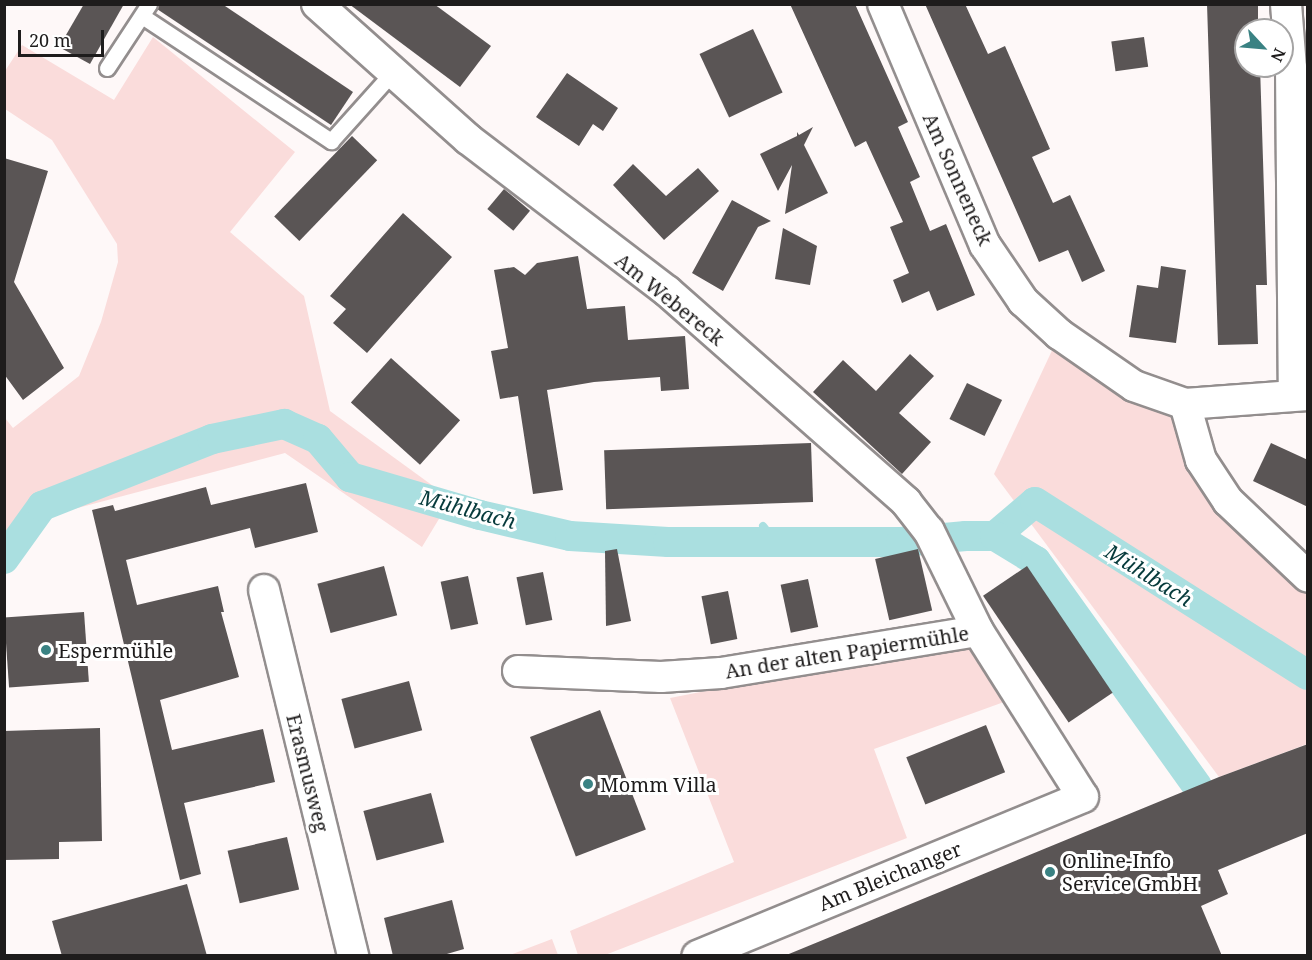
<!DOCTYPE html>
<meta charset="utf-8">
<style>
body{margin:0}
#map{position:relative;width:1312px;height:960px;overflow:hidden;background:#fef8f8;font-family:"Noto Serif",serif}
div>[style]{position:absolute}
.green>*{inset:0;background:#fadcdb}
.stream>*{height:8px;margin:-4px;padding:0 4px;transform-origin:4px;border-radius:4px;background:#aadfe0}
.canal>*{height:30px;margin:-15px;padding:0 15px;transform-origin:15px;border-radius:15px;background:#aadfe0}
.building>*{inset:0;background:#5a5555;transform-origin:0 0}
.roads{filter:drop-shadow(2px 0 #938e8e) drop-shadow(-2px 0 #938e8e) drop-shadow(0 2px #938e8e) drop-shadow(0 -2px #938e8e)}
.service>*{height:15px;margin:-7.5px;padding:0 7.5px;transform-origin:7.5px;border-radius:7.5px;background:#fff}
.minor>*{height:30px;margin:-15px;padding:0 15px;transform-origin:15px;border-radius:15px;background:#fff}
.dots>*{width:16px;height:16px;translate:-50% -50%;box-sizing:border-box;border:3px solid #fff;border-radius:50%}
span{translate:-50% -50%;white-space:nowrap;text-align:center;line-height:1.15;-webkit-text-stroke:6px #fff;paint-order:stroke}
.street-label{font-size:20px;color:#1e1c1c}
.poi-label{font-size:20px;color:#1e1c1c}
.left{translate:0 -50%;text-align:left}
.water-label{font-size:21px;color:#063a3b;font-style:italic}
.frame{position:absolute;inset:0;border:6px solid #1e1c1c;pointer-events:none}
.north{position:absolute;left:1234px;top:18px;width:60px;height:60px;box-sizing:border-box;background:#fff;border:2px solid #a5a4a4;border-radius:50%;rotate:116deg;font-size:16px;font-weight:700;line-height:24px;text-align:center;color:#1e1c1c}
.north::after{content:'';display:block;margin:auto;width:21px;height:27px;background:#3a8283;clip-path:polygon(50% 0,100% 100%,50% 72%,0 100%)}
.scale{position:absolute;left:18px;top:30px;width:86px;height:27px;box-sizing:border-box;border:3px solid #1e1c1c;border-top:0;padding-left:8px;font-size:18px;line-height:21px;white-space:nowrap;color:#1e1c1c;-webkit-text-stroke:4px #fff;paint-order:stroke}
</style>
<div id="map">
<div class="green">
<div style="clip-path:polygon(153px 37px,295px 152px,230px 232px,304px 296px,330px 411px,451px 499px,422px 547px,285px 453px,70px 510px,5px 535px,5px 418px,13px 428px,79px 376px,101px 322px,118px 262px,117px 244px,52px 140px,5px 109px,5px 71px,22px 45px,114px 100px)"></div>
<div style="clip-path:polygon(1056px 342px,1177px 412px,1307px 590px,1307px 744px,1219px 777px,994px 474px)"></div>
<div style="clip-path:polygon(976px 638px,1015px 698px,874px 749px,907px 838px,605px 955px,578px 955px,570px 931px,734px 862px,670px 698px)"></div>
<div style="clip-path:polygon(552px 939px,558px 955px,510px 955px)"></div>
</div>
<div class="stream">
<div style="left:763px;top:526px;width:18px;rotate:52deg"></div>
</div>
<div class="canal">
<div style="left:995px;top:536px;width:52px;rotate:-40.4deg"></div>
<div style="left:1035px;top:502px;width:323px;rotate:32.4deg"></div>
<div style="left:4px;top:559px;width:65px;rotate:-54.4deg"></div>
<div style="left:42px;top:506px;width:183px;rotate:-21.5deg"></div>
<div style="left:212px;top:439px;width:74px;rotate:-11.8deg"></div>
<div style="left:284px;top:424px;width:37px;rotate:24deg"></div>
<div style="left:318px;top:439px;width:50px;rotate:49.9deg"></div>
<div style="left:350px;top:477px;width:135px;rotate:16.3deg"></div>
<div style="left:480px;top:515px;width:92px;rotate:13.1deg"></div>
<div style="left:570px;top:536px;width:98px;rotate:3.5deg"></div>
<div style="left:668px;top:542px;width:233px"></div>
<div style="left:901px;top:542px;width:65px;rotate:-5.3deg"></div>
<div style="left:966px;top:536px;width:29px"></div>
<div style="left:995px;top:536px;width:48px;rotate:31.4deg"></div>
<div style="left:1036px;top:561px;width:277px;rotate:54.4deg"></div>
</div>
<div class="building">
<div style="clip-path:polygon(84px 4px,124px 4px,90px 64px,59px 47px)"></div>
<div style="clip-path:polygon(159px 4px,222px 4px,353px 92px,331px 125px,157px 9px)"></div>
<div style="clip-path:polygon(349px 4px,434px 4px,491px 46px,460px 87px)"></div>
<div style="clip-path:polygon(790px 4px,855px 4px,908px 122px,898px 127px,920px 177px,910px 182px,930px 231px,946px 224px,975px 295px,937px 311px,929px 291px,902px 303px,893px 280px,909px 273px,890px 227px,903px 222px,866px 141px,855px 147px)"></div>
<div style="clip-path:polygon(925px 4px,965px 4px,988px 54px,1005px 46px,1050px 149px,1032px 157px,1053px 203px,1070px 195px,1105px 271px,1082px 282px,1068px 250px,1039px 262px)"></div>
<div style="clip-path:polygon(1207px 4px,1258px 4px,1258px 30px,1246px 30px,1246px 66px,1260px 66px,1267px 285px,1256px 285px,1258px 344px,1218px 345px)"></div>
<div style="left:753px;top:29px;width:70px;height:59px;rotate:65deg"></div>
<div style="left:1144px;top:37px;width:30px;height:33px;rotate:82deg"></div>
<div style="clip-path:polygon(567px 73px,618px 108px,603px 131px,593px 124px,579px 146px,536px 117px)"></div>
<div style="clip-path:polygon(813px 127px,804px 145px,828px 193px,785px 214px,792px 165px,778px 191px,760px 154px,797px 136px,797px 132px,799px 135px)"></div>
<div style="left:352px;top:136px;width:35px;height:112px;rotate:44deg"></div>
<div style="clip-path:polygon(4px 158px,48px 171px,14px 282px,64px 368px,23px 400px,4px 374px)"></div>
<div style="clip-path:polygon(633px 164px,666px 196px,698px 168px,719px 191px,664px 240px,613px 185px)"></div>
<div style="left:504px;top:189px;width:34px;height:26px;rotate:40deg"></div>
<div style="clip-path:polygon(732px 200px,771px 221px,758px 227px,723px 291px,692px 273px)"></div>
<div style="clip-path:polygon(403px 213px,452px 257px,367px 353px,333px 323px,346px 309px,330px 296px)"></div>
<div style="clip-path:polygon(783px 228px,817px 246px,810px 285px,775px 279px)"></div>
<div style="clip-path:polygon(578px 256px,587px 309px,625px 306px,628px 340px,685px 336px,689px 389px,661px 391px,660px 377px,594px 382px,547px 390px,563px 490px,533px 494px,518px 396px,500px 399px,491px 351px,508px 348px,494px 270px,514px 267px,525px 275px,537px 263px)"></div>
<div style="clip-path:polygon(1161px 266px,1186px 270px,1176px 343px,1129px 337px,1137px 285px,1158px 288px)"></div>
<div style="clip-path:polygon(910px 354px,934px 376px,899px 413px,931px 442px,902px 474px,813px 392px,843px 360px,876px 391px)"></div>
<div style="left:391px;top:358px;width:93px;height:60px;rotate:42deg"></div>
<div style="left:967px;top:383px;width:39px;height:40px;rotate:26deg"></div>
<div style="left:811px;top:443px;width:59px;height:207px;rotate:88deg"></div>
<div style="clip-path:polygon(1271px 443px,1308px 460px,1308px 507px,1253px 481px)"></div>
<div style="clip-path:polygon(306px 483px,318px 532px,255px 548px,250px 528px,126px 560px,137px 605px,218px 586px,224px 612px,221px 612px,239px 677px,160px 700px,172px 750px,263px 729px,275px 782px,184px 803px,201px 874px,180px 880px,92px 510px,113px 505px,115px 511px,206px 487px,211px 505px)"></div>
<div style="clip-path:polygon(617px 549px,631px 621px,606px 626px,605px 551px)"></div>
<div style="left:918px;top:549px;width:63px;height:44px;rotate:77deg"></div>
<div style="left:384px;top:566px;width:51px;height:69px;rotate:75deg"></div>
<div style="left:1027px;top:566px;width:153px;height:53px;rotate:56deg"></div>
<div style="left:543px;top:572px;width:49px;height:27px;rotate:79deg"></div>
<div style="left:468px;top:576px;width:49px;height:28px;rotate:78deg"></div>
<div style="left:808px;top:579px;width:49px;height:28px;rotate:78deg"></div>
<div style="left:728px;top:591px;width:49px;height:27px;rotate:79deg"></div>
<div style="left:84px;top:612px;width:70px;height:80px;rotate:86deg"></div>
<div style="left:409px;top:681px;width:51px;height:70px;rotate:75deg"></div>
<div style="left:600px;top:710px;width:128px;height:75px;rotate:69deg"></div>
<div style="left:986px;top:725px;width:51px;height:86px;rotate:68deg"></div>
<div style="clip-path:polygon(100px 728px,102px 841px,59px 842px,59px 859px,4px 860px,4px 731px)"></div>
<div style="clip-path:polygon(1308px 744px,1308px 833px,1218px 870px,1228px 894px,1201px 906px,1222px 956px,784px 956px,1219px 777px)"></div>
<div style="left:431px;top:793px;width:51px;height:70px;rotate:75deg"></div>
<div style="left:287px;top:837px;width:54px;height:61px;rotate:77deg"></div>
<div style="clip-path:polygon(187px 884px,207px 956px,62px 956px,52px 921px)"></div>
<div style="clip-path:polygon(452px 900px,464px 949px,440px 956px,393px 956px,384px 918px)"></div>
</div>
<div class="roads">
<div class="service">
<div style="left:142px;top:16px;width:227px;rotate:33.5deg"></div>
<div style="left:331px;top:141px;width:93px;rotate:-48.1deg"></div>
<div style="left:107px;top:68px;width:77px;rotate:-56.7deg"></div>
</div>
<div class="minor">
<div style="left:317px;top:4px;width:203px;rotate:41.8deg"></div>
<div style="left:468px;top:139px;width:250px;rotate:37.4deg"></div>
<div style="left:667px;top:291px;width:319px;rotate:41.4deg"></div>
<div style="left:906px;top:502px;width:37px;rotate:52deg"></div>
<div style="left:929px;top:531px;width:111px;rotate:63.9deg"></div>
<div style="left:883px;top:4px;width:262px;rotate:67.1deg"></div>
<div style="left:985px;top:245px;width:68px;rotate:55.8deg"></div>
<div style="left:1023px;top:301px;width:49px;rotate:42.5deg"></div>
<div style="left:1059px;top:334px;width:91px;rotate:34.7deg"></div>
<div style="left:1134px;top:386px;width:54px;rotate:19.4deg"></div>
<div style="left:1185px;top:404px;width:123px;rotate:-4.2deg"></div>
<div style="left:1286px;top:4px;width:64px;rotate:85.5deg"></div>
<div style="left:1291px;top:68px;width:326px;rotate:89.5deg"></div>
<div style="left:1185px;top:404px;width:58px;rotate:74.1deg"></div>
<div style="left:1201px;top:460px;width:49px;rotate:56.6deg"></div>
<div style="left:1228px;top:501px;width:110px;rotate:43.5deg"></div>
<div style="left:264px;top:590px;width:377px;rotate:76.3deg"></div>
<div style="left:518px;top:671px;width:143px;rotate:2.4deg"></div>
<div style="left:661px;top:677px;width:60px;rotate:-3.8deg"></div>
<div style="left:721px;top:673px;width:260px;rotate:-9.3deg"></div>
<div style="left:978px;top:631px;width:196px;rotate:57.7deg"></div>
<div style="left:1083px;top:797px;width:417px;rotate:157.6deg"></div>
</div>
</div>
<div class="dots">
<div style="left:46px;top:650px;background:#3a8283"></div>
<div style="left:588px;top:784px;background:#3a8283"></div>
<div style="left:1050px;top:872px;background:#3a8283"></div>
</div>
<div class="street-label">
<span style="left:958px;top:179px;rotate:66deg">Am Sonneneck</span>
<span style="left:670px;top:299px;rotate:39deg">Am Webereck</span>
<span style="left:847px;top:652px;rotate:-9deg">An der alten Papiermühle</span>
<span style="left:308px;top:773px;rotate:76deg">Erasmusweg</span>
<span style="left:890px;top:876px;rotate:-22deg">Am Bleichanger</span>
</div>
<div class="poi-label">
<span class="left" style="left:58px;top:650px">Espermühle</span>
<span class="left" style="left:600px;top:784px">Momm Villa</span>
<span class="left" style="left:1062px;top:872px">Online-Info<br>Service GmbH</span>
</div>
<div class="water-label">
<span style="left:468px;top:509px;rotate:15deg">Mühlbach</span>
<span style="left:1149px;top:575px;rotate:32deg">Mühlbach</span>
</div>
<div class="frame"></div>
<div class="north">N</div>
<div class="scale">20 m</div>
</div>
